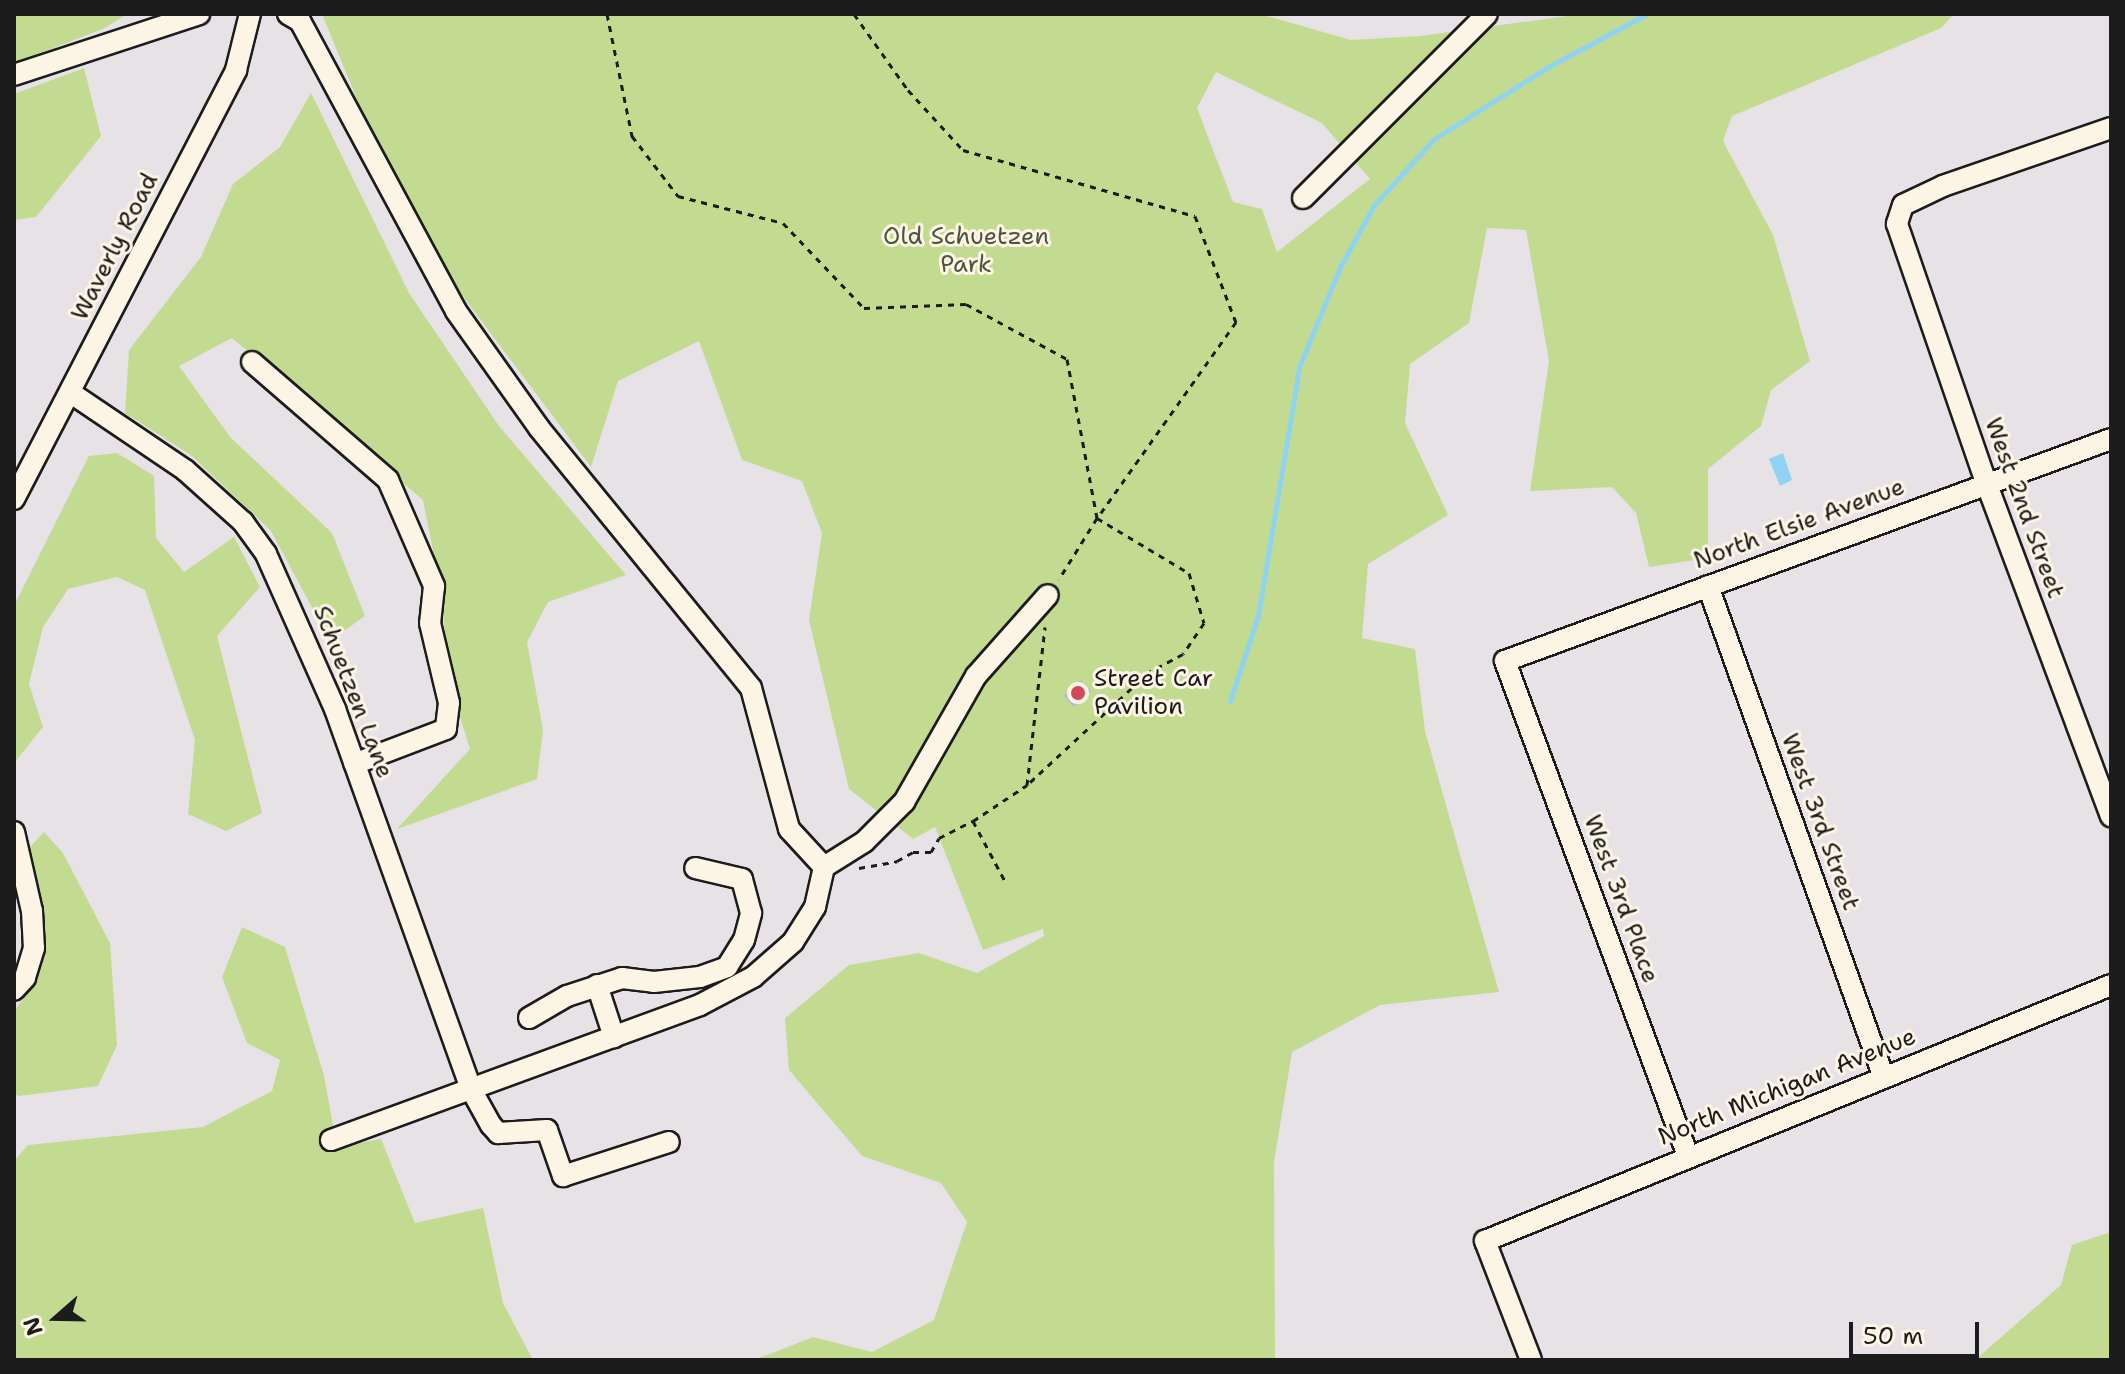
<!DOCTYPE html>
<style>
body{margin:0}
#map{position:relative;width:2125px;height:1374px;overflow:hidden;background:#e6e2e6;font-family:"Shantell Sans",sans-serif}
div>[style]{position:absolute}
.green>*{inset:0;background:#c3db91}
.water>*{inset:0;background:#8ed4f0}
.stream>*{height:5px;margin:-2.5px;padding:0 2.5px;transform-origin:2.5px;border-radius:2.5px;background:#8ed4f0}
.building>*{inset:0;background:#b3b7e8;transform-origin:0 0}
.path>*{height:3px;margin-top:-1.5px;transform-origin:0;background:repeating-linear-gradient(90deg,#1c1c1c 0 6px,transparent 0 12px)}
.roads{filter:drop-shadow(2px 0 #1c1c1c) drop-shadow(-2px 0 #1c1c1c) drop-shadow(0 2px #1c1c1c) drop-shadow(0 -2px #1c1c1c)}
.minor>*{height:20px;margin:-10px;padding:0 10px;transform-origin:10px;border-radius:10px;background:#fcf5e5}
.dots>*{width:22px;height:22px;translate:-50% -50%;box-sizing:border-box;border:4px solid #fcf5e5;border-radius:50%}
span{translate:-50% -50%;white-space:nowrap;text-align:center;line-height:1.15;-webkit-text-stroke:6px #fcf5e5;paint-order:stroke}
.park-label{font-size:24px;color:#4e553f}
.street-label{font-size:24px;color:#1c1c1c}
.poi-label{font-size:24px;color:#1c1c1c}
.left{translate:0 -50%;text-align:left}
.frame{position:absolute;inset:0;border:16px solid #1c1c1c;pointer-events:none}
.north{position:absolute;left:16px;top:1278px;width:80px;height:80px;-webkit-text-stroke:6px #fcf5e5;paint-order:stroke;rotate:250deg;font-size:22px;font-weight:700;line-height:32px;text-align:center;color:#1c1c1c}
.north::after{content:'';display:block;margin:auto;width:28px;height:36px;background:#1c1c1c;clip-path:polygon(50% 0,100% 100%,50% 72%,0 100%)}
.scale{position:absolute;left:1849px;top:1322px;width:130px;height:36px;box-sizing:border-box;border:4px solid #1c1c1c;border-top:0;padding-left:10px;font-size:24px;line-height:28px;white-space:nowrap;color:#1c1c1c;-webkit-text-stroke:6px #fcf5e5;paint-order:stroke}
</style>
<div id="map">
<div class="green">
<div style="clip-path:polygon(14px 14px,127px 14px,103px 29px,14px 63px)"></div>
<div style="clip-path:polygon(evenodd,322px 14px,1260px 14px,1351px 40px,1420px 36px,1582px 14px,1954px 14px,1941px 28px,1732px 116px,1723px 141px,1773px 235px,1810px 361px,1771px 390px,1761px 426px,1708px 469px,1708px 558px,1649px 567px,1636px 513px,1612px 487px,1530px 491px,1549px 361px,1526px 230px,1487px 228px,1469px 323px,1410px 364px,1405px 423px,1448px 515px,1368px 564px,1362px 638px,1415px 649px,1425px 731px,1499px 992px,1380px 1005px,1292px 1052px,1274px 1162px,1275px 1360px,754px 1360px,813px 1337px,872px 1352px,934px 1320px,967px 1222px,941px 1183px,862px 1156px,789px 1070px,785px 1018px,849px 965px,919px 953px,977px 973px,1044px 936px,1043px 929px,983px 950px,935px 827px,913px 839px,849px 789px,809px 620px,822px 533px,802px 481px,742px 460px,699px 341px,618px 381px,591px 467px,462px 295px,372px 136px,322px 14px,1216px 72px,1322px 123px,1370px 179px,1277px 252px,1262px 209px,1233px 202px,1197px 108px,1216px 72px)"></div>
<div style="clip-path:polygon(84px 68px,101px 136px,36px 217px,14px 220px,14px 94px)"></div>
<div style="clip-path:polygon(311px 93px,409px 293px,499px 426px,626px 575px,548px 602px,527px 642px,543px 730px,537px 779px,397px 829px,470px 749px,449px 681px,441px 590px,423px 500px,232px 338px,179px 366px,230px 437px,332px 533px,365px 616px,330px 641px,271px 531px,192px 456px,125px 413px,129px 350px,201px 257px,233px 184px,280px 147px)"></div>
<div style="clip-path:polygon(117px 453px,154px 476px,156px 538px,184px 572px,234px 537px,260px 587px,217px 636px,262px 813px,226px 831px,188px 814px,195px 740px,145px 590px,117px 577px,68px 589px,43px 627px,29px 684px,43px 727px,14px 763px,14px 606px,89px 456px)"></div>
<div style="clip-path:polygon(44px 832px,63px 853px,110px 943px,117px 1045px,98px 1086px,19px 1096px,14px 1094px,14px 1011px,28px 993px,41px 938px,29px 848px)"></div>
<div style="clip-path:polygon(242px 927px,285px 947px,324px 1076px,337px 1147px,381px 1139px,415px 1223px,483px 1208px,503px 1303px,533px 1360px,14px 1360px,14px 1161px,28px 1145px,203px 1127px,272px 1091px,280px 1060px,247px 1043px,222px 977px)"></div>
<div style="clip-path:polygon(2111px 1232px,2111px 1360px,1975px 1360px,2061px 1285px,2072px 1245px)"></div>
</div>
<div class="water">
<div style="clip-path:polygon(1783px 453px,1792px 480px,1780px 486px,1769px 459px)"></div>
</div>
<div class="stream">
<div style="left:1230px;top:701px;width:89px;rotate:-71.8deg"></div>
<div style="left:1258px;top:616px;width:252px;rotate:-80.6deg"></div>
<div style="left:1299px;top:367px;width:108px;rotate:-67.7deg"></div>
<div style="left:1340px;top:267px;width:71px;rotate:-61.3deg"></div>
<div style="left:1374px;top:205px;width:89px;rotate:-47.7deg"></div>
<div style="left:1434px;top:139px;width:135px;rotate:-32.3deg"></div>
<div style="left:1548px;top:67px;width:112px;rotate:-28.2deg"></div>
</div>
<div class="building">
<div style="left:1081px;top:680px;width:15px;height:23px;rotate:48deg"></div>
</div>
<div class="path">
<div style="left:607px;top:14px;width:125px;rotate:78.4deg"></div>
<div style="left:632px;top:136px;width:76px;rotate:52.5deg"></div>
<div style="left:678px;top:196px;width:108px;rotate:14.4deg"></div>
<div style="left:783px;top:223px;width:117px;rotate:46.4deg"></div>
<div style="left:864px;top:308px;width:102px;rotate:-2.2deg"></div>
<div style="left:966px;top:304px;width:115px;rotate:28.6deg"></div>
<div style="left:1067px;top:359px;width:162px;rotate:79.3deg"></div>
<div style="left:1097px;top:518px;width:72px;rotate:121.9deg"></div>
<div style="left:854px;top:14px;width:93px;rotate:54.6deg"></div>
<div style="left:908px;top:90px;width:81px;rotate:47.5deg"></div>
<div style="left:963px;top:150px;width:241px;rotate:15.9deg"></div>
<div style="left:1195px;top:216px;width:114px;rotate:68.9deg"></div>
<div style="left:1236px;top:322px;width:240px;rotate:125.3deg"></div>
<div style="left:1097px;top:518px;width:107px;rotate:30.9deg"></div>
<div style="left:1189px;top:573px;width:52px;rotate:73.3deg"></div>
<div style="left:1204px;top:623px;width:37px;rotate:124deg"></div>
<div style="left:1183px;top:654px;width:38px;rotate:152deg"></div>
<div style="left:1149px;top:672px;width:166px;rotate:137.2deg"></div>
<div style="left:973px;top:821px;width:65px;rotate:-33.7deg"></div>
<div style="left:1027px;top:785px;width:159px;rotate:-83.5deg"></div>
<div style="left:859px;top:868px;width:39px;rotate:-10deg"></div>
<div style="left:897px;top:861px;width:18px;rotate:-29deg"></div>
<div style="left:913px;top:852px;width:18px"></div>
<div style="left:931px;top:852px;width:16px;rotate:-60deg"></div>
<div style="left:939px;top:838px;width:38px;rotate:-27deg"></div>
<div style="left:973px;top:821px;width:70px;rotate:62deg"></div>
</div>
<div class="roads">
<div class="minor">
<div style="left:288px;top:14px;width:14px;rotate:30deg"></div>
<div style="left:300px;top:21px;width:329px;rotate:61.7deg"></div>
<div style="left:456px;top:311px;width:143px;rotate:54.6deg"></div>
<div style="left:539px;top:428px;width:335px;rotate:50.8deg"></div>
<div style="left:751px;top:688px;width:146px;rotate:74.9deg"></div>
<div style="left:789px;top:829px;width:52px;rotate:47.4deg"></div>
<div style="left:824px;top:867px;width:41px;rotate:102.7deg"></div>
<div style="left:815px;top:907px;width:41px;rotate:122.2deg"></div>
<div style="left:793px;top:942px;width:53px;rotate:138.8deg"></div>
<div style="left:753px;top:977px;width:60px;rotate:152.2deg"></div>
<div style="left:700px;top:1005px;width:393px;rotate:159.9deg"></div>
<div style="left:14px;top:75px;width:195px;rotate:-18.2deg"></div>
<div style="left:2111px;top:128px;width:178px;rotate:161deg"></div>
<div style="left:1943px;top:186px;width:44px;rotate:154.6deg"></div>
<div style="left:1903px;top:205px;width:20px;rotate:108deg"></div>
<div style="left:1897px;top:224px;width:273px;rotate:71deg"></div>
<div style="left:1986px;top:482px;width:357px;rotate:69.5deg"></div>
<div style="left:1303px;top:198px;width:260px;rotate:-45deg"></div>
<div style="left:252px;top:362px;width:180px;rotate:40.9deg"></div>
<div style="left:388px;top:480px;width:116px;rotate:66.5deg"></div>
<div style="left:434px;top:586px;width:37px;rotate:96deg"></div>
<div style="left:430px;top:623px;width:82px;rotate:76.6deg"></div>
<div style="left:449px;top:703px;width:26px;rotate:97deg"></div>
<div style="left:446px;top:729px;width:98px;rotate:159.2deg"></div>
<div style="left:71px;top:393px;width:138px;rotate:34deg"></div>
<div style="left:185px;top:470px;width:78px;rotate:41.9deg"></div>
<div style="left:243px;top:522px;width:39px;rotate:54deg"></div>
<div style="left:266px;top:554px;width:170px;rotate:66deg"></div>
<div style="left:335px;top:709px;width:406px;rotate:70.3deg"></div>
<div style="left:472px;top:1091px;width:39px;rotate:61deg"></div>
<div style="left:491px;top:1125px;width:11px;rotate:49deg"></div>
<div style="left:498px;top:1133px;width:49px;rotate:-3.5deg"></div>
<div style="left:547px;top:1130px;width:49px;rotate:70.8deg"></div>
<div style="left:563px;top:1176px;width:111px;rotate:-17.8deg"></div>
<div style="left:14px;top:499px;width:483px;rotate:-62.6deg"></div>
<div style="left:236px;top:70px;width:58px;rotate:-76deg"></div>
<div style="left:1708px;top:586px;width:519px;rotate:70.31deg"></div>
<div style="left:14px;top:832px;width:81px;rotate:77.2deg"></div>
<div style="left:32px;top:911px;width:37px;rotate:87deg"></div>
<div style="left:34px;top:948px;width:31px;rotate:107deg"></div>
<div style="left:25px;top:978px;width:16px;rotate:133deg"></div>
<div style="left:824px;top:867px;width:47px;rotate:-32deg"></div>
<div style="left:864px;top:842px;width:57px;rotate:-45deg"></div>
<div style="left:904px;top:802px;width:145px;rotate:-60.3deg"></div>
<div style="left:976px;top:676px;width:108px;rotate:-48.4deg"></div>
<div style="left:597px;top:985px;width:55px;rotate:71.9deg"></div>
<div style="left:529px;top:1018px;width:44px;rotate:-30.1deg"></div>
<div style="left:567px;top:996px;width:58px;rotate:-18.1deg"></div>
<div style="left:622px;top:978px;width:32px;rotate:7deg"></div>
<div style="left:654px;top:982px;width:46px;rotate:-6.2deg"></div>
<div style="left:700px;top:977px;width:29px;rotate:-20deg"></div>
<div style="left:727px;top:967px;width:32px;rotate:-58deg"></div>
<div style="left:744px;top:940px;width:28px;rotate:-75deg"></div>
<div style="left:751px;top:913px;width:35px;rotate:-105deg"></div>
<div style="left:742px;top:879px;width:48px;rotate:-166.8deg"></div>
<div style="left:1688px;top:1156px;width:528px;rotate:-110.29deg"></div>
<div style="left:1505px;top:661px;width:645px;rotate:-20.12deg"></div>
<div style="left:1531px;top:1360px;width:128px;rotate:-111.1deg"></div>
<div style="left:1485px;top:1241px;width:676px;rotate:-22.24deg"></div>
</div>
</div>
<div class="dots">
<div style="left:1078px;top:693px;background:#d1495b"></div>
</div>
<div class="park-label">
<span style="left:966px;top:251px">Old Schuetzen<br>Park</span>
</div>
<div class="street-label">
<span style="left:115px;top:247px;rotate:-63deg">Waverly Road</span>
<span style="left:2024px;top:508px;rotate:70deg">West 2nd Street</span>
<span style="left:1799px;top:524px;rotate:-20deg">North Elsie Avenue</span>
<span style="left:353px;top:692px;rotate:69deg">Schuetzen Lane</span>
<span style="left:1820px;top:822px;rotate:70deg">West 3rd Street</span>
<span style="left:1621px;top:899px;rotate:70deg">West 3rd Place</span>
<span style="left:1787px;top:1087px;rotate:-22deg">North Michigan Avenue</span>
</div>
<div class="poi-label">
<span class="left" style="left:1094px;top:693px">Street Car<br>Pavilion</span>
</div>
<div class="frame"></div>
<div class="north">N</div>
<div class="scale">50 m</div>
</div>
